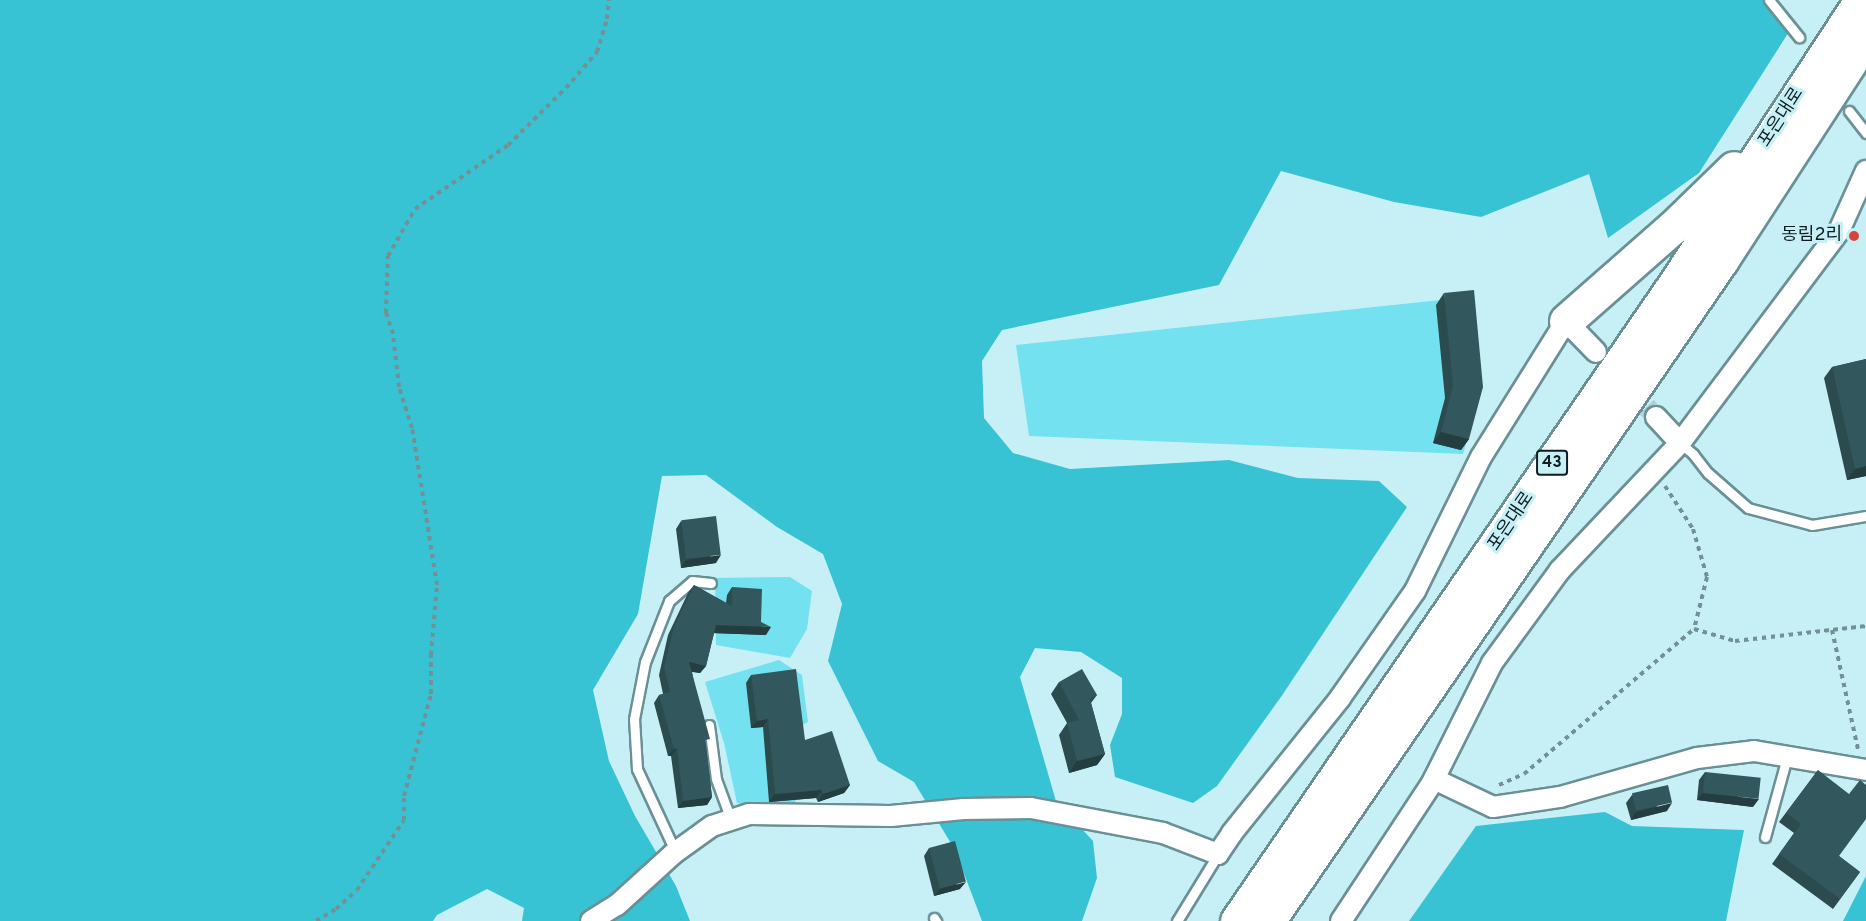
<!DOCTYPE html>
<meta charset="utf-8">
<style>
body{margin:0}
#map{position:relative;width:1866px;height:921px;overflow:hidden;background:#c7f0f6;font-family:Overpass,"Noto Sans KR",sans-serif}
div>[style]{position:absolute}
.green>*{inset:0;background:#73e1f0}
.forest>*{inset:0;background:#38c3d4}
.street-tunnel>*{height:20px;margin-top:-10px;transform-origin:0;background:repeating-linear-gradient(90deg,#abd0d6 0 20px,transparent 0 30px)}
.path>*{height:4px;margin-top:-2px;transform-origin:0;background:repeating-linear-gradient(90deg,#739195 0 4.5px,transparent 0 9px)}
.roads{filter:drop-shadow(2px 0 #6a9096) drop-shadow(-2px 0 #6a9096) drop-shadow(0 2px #6a9096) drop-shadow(0 -2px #6a9096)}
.lane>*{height:9px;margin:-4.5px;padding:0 4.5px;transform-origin:4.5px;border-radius:4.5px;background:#fff}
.street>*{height:20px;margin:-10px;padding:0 10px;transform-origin:10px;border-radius:10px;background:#fff}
.highway>*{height:33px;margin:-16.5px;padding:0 16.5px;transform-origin:16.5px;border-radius:16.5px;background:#fff}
.wall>*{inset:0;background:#2b4b4f}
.shaded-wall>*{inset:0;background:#233d40}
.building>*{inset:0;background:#32575c;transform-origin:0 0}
.dots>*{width:16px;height:16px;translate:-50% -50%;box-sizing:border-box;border:3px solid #c7f0f6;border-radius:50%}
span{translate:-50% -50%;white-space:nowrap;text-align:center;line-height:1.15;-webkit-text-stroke:6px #c7f0f6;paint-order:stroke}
.shield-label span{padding:2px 4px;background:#c7f0f6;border:2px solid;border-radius:4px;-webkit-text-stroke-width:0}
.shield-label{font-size:16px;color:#0e1d1f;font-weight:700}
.street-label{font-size:18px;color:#0e1d1f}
.poi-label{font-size:18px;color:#0e1d1f}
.right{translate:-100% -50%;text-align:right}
</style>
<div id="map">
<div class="green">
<div style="clip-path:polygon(1469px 297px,1479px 399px,1463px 454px,1029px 436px,1016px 345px)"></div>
<div style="clip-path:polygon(790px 577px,812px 591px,807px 629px,790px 658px,716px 645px,715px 578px)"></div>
<div style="clip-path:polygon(779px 660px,802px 675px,808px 722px,781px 737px,796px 800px,790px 810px,764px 809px,737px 803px,724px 743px,705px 682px)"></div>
</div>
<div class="forest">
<div style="clip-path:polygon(0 0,1773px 0,1794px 24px,1699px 173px,1608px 238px,1589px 174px,1481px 217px,1394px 202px,1281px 171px,1219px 285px,1002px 330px,982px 361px,984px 418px,1013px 453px,1070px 469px,1229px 460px,1298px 478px,1379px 481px,1407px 507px,1281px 697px,1217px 786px,1193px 803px,1115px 777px,1110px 745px,1122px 714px,1122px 678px,1081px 652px,1035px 648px,1020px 677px,1056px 801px,1093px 841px,1097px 878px,1082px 921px,982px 921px,955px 850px,914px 782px,878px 761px,828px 661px,842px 604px,823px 554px,777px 527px,706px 475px,662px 476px,638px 614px,593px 690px,609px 761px,635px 816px,676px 886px,690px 921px,522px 921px,524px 908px,487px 889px,437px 915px,433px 921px,0 921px)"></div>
<div style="clip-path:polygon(1605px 812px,1632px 826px,1744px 830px,1726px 921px,1409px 921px,1476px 826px)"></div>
<div style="clip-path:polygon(1866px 876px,1866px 921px,1843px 921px)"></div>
</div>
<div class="street-tunnel">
<div style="left:1626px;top:385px;width:44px;rotate:46.8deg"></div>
</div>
<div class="path">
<div style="left:1665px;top:486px;width:51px;rotate:56.9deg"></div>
<div style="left:1693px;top:529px;width:50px;rotate:73.7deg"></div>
<div style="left:1707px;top:577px;width:54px;rotate:104deg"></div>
<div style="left:1694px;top:629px;width:43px;rotate:16.3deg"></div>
<div style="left:1735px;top:641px;width:132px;rotate:-6.5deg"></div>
<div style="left:1832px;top:630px;width:122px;rotate:77.7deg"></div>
<div style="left:1499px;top:785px;width:27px;rotate:-24deg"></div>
<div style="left:1524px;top:774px;width:223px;rotate:-40.5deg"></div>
<div style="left:316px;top:921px;width:23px;rotate:-31deg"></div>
<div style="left:336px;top:909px;width:28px;rotate:-42deg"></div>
<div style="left:357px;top:890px;width:84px;rotate:-56.1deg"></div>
<div style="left:404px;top:820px;width:24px;rotate:-90deg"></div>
<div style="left:404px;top:796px;width:106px;rotate:-75.2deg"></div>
<div style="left:431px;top:694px;width:39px;rotate:-90deg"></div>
<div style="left:431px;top:655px;width:70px;rotate:-85.1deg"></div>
<div style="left:437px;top:585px;width:159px;rotate:-99deg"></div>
<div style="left:412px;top:428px;width:43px;rotate:-107.6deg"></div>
<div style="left:399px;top:387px;width:53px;rotate:-96.5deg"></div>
<div style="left:393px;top:334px;width:22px;rotate:-108deg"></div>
<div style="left:386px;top:313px;width:57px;rotate:-88deg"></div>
<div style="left:388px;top:256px;width:54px;rotate:-60.1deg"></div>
<div style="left:415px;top:209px;width:113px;rotate:-34.5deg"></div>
<div style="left:508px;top:145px;width:81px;rotate:-44.5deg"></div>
<div style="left:566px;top:88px;width:48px;rotate:-49.3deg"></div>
<div style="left:597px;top:52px;width:34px;rotate:-73deg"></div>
<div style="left:607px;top:19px;width:19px;rotate:-84deg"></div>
</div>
<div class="roads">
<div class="lane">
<div style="left:1769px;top:0;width:48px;rotate:51deg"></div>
<div style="left:1849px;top:111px;width:28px;rotate:52deg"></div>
<div style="left:1680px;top:443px;width:17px;rotate:40deg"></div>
<div style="left:1693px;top:454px;width:24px;rotate:52deg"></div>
<div style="left:1708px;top:473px;width:53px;rotate:41.2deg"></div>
<div style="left:1748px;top:508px;width:66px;rotate:14.9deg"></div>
<div style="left:1812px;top:525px;width:55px;rotate:-9.5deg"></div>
<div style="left:709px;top:725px;width:54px;rotate:82.6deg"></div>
<div style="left:716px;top:779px;width:44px;rotate:69.9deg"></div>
<div style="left:1765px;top:837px;width:83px;rotate:-74.6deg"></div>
<div style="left:676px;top:853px;width:93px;rotate:-114.9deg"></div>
<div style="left:637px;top:769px;width:50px;rotate:-93.4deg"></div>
<div style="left:634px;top:719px;width:58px;rotate:-79.1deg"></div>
<div style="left:645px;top:662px;width:66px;rotate:-68.5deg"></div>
<div style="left:669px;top:601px;width:30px;rotate:-41deg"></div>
<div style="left:692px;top:581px;width:19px;rotate:6deg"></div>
<div style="left:934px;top:918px;width:4px;rotate:56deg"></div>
<div style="left:1177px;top:921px;width:79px;rotate:-58.5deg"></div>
</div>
<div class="street">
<div style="left:1656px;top:417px;width:35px;rotate:47deg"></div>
<div style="left:1434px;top:779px;width:65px;rotate:25.4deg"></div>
<div style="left:1493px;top:807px;width:68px;rotate:-8.5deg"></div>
<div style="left:1560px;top:797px;width:142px;rotate:-15.9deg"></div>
<div style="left:1697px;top:758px;width:57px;rotate:-7deg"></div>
<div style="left:1754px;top:751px;width:114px;rotate:9.6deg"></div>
<div style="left:591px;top:921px;width:31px;rotate:-32deg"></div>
<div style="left:617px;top:905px;width:76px;rotate:-42.3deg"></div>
<div style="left:673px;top:854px;width:48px;rotate:-35.7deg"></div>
<div style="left:712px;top:826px;width:39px;rotate:-18deg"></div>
<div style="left:749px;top:814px;width:142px;rotate:0.8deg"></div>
<div style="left:891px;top:816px;width:73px;rotate:-5.5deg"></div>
<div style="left:964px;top:809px;width:67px;rotate:-0.9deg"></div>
<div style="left:1031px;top:808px;width:134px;rotate:10.7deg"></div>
<div style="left:1163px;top:833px;width:59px;rotate:20.9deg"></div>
<div style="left:1218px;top:854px;width:25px;rotate:-56deg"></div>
<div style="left:1232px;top:833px;width:173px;rotate:-51.3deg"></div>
<div style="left:1340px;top:698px;width:131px;rotate:-55deg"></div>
<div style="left:1415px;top:591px;width:149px;rotate:-63.8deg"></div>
<div style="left:1481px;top:457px;width:160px;rotate:-58deg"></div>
<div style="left:1566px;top:321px;width:43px;rotate:45.9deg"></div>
<div style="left:1341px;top:921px;width:165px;rotate:-56.6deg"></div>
<div style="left:1432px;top:783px;width:134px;rotate:-63.4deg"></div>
<div style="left:1492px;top:663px;width:115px;rotate:-53.8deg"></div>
<div style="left:1560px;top:570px;width:175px;rotate:-46.6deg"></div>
<div style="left:1680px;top:443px;width:265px;rotate:-53.1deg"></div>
<div style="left:1839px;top:231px;width:66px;rotate:-65.8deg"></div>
</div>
<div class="highway">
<div style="left:1566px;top:321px;width:141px;rotate:-41.3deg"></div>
<div style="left:1672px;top:228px;width:86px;rotate:-44.1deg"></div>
<div style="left:1237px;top:921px;width:775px;rotate:-55.51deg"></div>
<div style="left:1676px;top:282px;width:337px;rotate:-56.7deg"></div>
<div style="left:1268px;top:921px;width:801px;rotate:-55.54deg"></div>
<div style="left:1721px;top:261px;width:266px;rotate:-57deg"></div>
</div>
</div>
<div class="wall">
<div style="clip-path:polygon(1444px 293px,1469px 439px,1461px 450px,1433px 443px,1445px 398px,1436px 305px)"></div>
<div style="clip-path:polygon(1866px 359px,1866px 476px,1847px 480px,1824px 378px,1832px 367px)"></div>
<div style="clip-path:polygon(681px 521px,716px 563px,681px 568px,676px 529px)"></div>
<div style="clip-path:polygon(694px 585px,726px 603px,727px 595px,732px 587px,761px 622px,766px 635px,714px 633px,706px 666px,700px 673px,692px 672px,706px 745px,712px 797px,707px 805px,678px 808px,671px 756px,668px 756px,654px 703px,659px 695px,663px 694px,659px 675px,668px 635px,688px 593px)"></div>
<div style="clip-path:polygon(751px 675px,805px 740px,850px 785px,844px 793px,818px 802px,816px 798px,769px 802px,763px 727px,751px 728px,746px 683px)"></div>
<div style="clip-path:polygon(1059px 682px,1097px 695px,1091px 703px,1105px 754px,1097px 765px,1069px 773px,1059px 735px,1067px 723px,1051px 694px)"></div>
<div style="clip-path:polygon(1818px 770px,1839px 856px,1860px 872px,1833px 909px,1772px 864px,1794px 833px,1779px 822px)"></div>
<div style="clip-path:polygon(1705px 772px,1753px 807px,1697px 800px,1699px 780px)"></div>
<div style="clip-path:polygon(1632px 795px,1667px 811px,1631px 820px,1626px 803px)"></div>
<div style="clip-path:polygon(929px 848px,960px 889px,934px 896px,924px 856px)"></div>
</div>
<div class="shaded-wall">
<div style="clip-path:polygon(1441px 432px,1469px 439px,1461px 450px,1433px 443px)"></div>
<div style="clip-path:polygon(1866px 466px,1866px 476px,1847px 480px,1855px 469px)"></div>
<div style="clip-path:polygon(721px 555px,716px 563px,681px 568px,686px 560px)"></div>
<div style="clip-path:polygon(716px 625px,771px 627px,766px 635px,710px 633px)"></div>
<div style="clip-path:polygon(689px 662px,706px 666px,700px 673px,684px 670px)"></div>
<div style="clip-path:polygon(768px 719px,763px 727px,751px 728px,757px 721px)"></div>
<div style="clip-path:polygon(677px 748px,671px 756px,668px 756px,674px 749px)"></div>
<div style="clip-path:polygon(1105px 754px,1097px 765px,1069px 773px,1077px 761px)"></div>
<div style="clip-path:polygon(850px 785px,844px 793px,818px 802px,823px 794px)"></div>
<div style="clip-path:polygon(822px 790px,816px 798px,769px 802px,775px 794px)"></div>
<div style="clip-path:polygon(1703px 793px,1759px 799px,1753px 807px,1697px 800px)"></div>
<div style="clip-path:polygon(712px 797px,707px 805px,678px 808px,683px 801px)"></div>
<div style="clip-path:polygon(1672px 803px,1667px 811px,1631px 820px,1636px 812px)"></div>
<div style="clip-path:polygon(966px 882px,960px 889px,934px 896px,940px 889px)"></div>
</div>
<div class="building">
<div style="clip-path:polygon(1474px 290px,1483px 387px,1469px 439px,1441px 432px,1453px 386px,1444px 293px)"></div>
<div style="clip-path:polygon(1866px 359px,1866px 466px,1855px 469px,1832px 367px)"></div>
<div style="left:716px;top:516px;width:39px;height:35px;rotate:83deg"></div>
<div style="clip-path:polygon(694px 585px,732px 606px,732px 587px,762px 589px,761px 622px,771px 627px,716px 625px,706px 666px,689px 662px,710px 739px,705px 740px,712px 797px,683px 801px,677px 748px,674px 749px,659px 695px,670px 692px,664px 667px,674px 627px)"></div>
<div style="clip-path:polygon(796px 669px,805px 740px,832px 731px,850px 785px,823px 794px,822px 790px,775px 794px,768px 719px,757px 721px,751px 675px)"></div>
<div style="clip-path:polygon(1082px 669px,1097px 695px,1090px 699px,1105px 754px,1077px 761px,1067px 723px,1079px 720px,1059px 682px)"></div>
<div style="clip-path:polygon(1818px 770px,1849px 794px,1860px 780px,1866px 785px,1866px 819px,1839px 856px,1860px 872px,1840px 899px,1779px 854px,1801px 824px,1786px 813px)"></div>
<div style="left:1705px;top:772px;width:56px;height:21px;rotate:6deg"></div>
<div style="left:1668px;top:785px;width:18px;height:37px;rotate:77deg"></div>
<div style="left:955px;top:841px;width:42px;height:27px;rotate:75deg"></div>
</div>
<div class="dots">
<div style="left:1854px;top:236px;background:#d4463d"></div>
</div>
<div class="shield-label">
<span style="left:1552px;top:463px">43</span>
</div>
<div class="street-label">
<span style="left:1782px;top:118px;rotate:-57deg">포은대로</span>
<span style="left:1512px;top:522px;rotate:-56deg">포은대로</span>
</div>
<div class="poi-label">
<span class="right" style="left:1842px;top:236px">동림2리</span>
</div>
</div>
